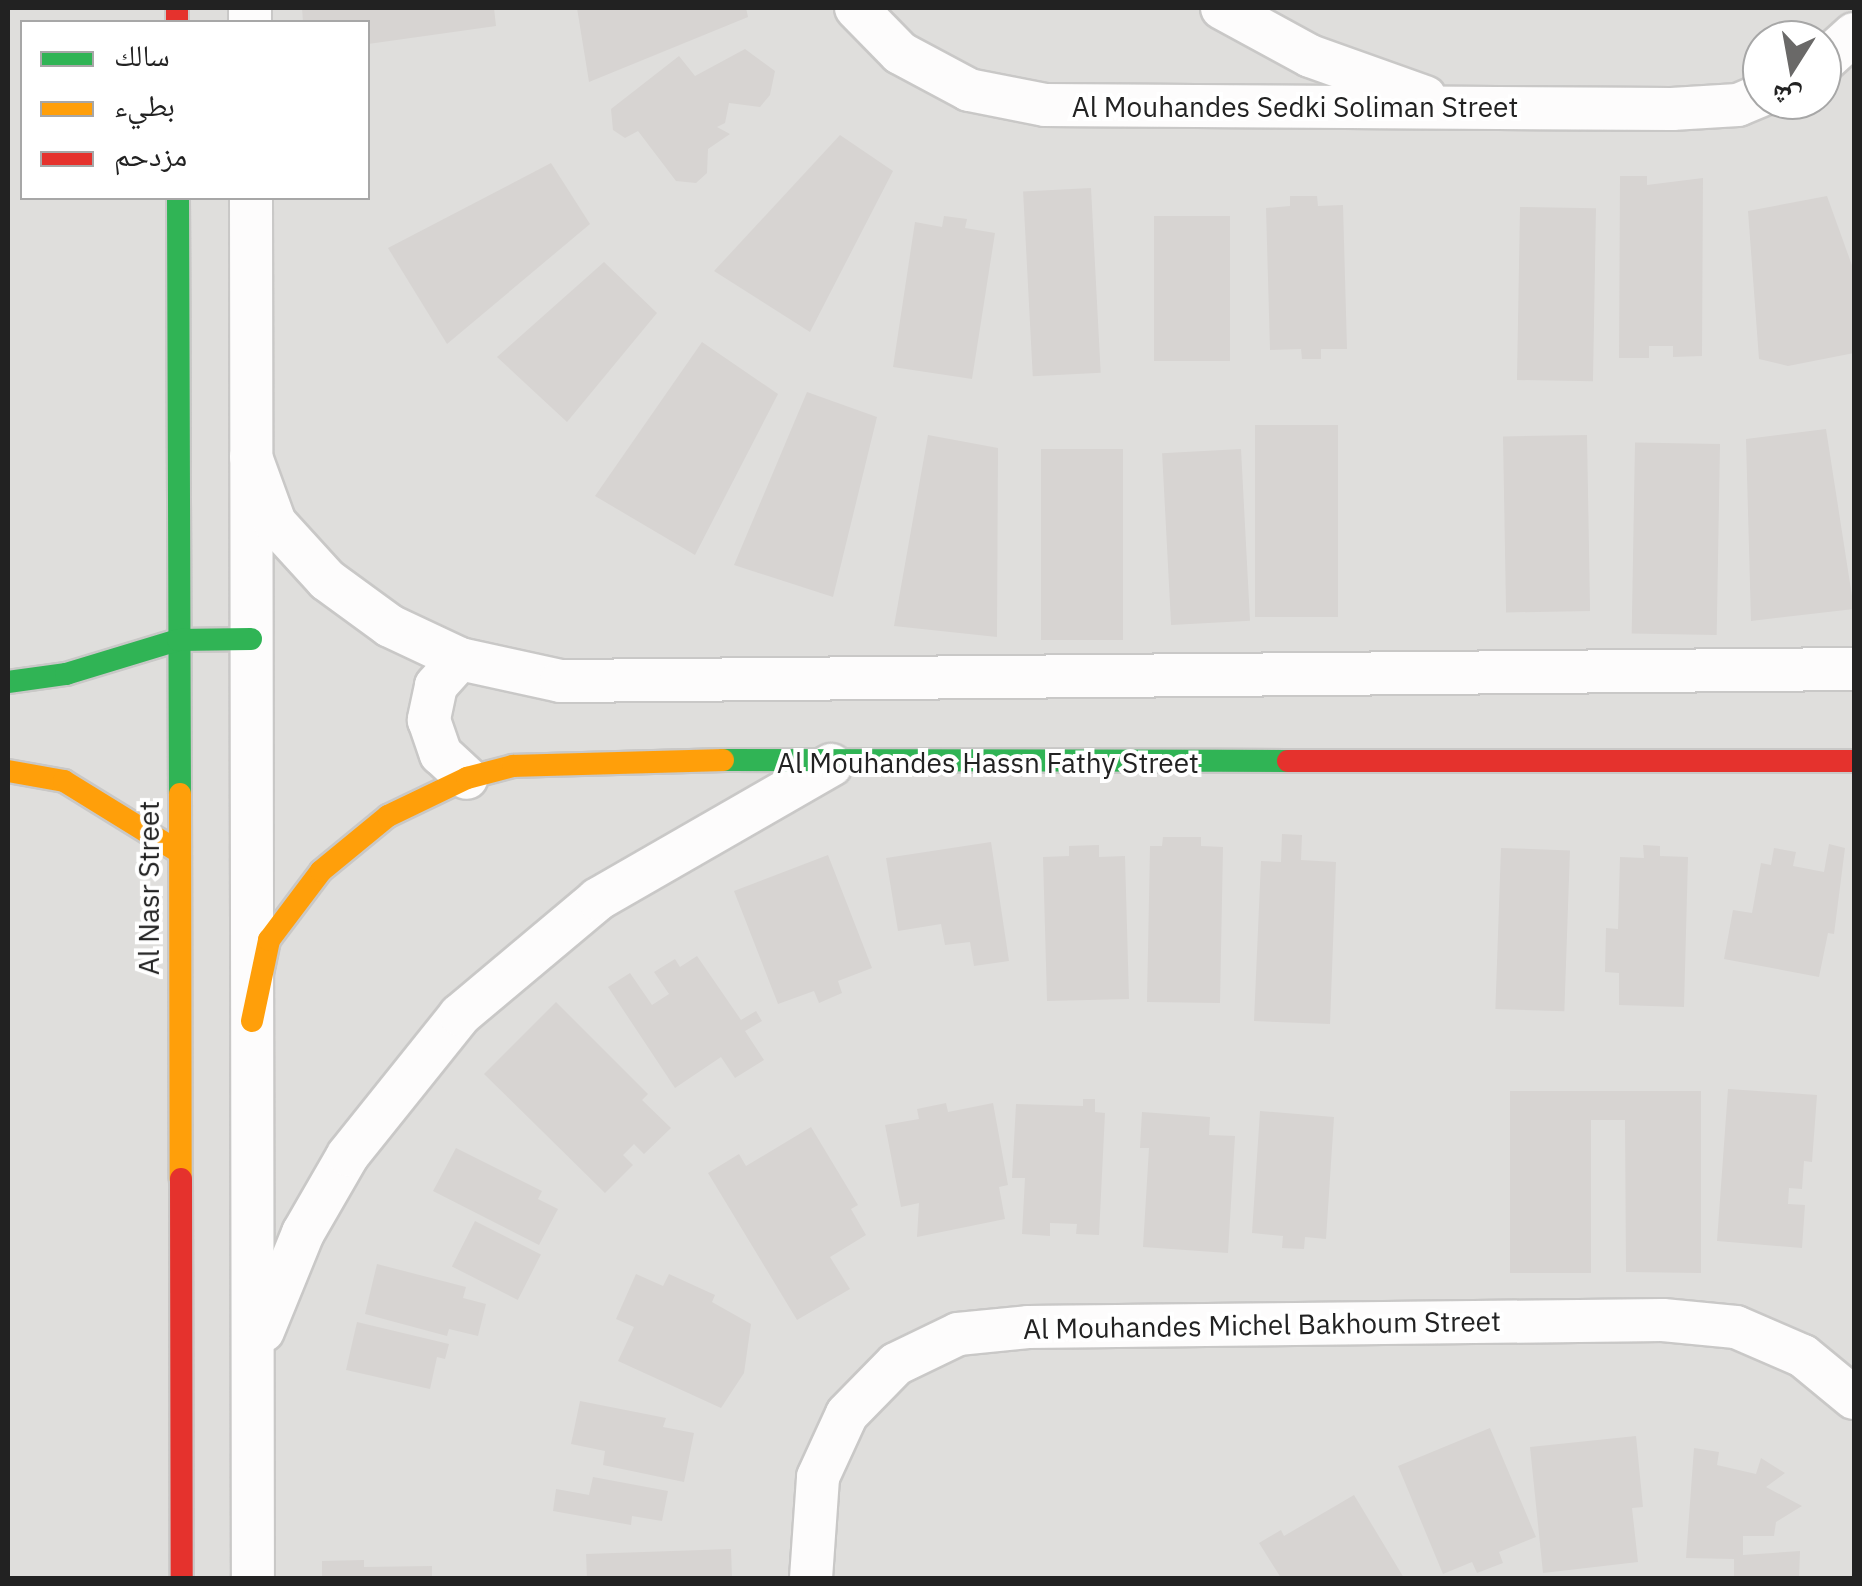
<!DOCTYPE html>
<meta charset="utf-8">
<style>
body{margin:0}
#map{position:relative;width:1862px;height:1586px;overflow:hidden;background:#f0eeeb;font-family:"IBM Plex Sans","Noto Naskh Arabic",sans-serif}
div>[style]{position:absolute}
.residential>*{inset:0;background:#dfdedc}
.building>*{inset:0;background:#d7d4d2;transform-origin:0 0}
.roads{filter:drop-shadow(2px 0 #c9c8c7) drop-shadow(-2px 0 #c9c8c7) drop-shadow(0 2px #c9c8c7) drop-shadow(0 -2px #c9c8c7)}
.street>*{height:42px;margin:-21px;padding:0 21px;transform-origin:21px;border-radius:21px;background:#fdfcfc}
.fast>*{height:22px;margin:-11px;padding:0 11px;transform-origin:11px;border-radius:11px;background:#30b455}
.slow>*{height:22px;margin:-11px;padding:0 11px;transform-origin:11px;border-radius:11px;background:#ff9f0a}
.jam>*{height:22px;margin:-11px;padding:0 11px;transform-origin:11px;border-radius:11px;background:#e5322d}
span{translate:-50% -50%;white-space:nowrap;text-align:center;line-height:1.15;-webkit-text-stroke:8px #fff;paint-order:stroke}
.street-label{font-size:28px;color:#222}
.frame{position:absolute;inset:0;border:10px solid #222;pointer-events:none}
.legend{position:absolute;left:20px;top:20px;width:350px;height:180px;box-sizing:border-box;background:#fff;border:2px solid #a7a7a7;margin:0;padding:12px 18px;list-style:none;font-size:30px;color:#222}
.legend li{display:flex;align-items:center;gap:20px;height:50px}
.legend b{width:50px;border:2px solid #a7a7a7}
.north{position:absolute;left:1742px;top:20px;width:100px;height:100px;box-sizing:border-box;background:#fff;border:2px solid #a7a7a7;border-radius:50%;rotate:191deg;font-size:28px;font-weight:700;line-height:40px;text-align:center;color:#222}
.north::after{content:'';display:block;margin:auto;width:35px;height:45px;background:#6a6968;clip-path:polygon(50% 0,100% 100%,50% 72%,0 100%)}
</style>
<div id="map">
<div class="residential">
<div style="clip-path:polygon(evenodd,8px 8px,1854px 8px,1854px 1578px,8px 1578px,8px 8px,22px 22px,368px 22px,368px 198px,22px 198px,22px 22px,8px 8px,1762px 40px,1822px 40px,1822px 100px,1762px 100px,1762px 40px)"></div>
</div>
<div class="building">
<div style="clip-path:polygon(302px 8px,494px 8px,496px 26px,368px 44px,368px 22px,303px 22px)"></div>
<div style="clip-path:polygon(577px 8px,746px 8px,748px 17px,589px 82px)"></div>
<div style="clip-path:polygon(745px 49px,775px 71px,770px 95px,760px 107px,729px 103px,725px 123px,717px 127px,730px 134px,708px 149px,707px 173px,696px 183px,676px 181px,638px 131px,625px 138px,613px 130px,611px 109px,679px 56px,695px 76px)"></div>
<div style="clip-path:polygon(840px 135px,893px 171px,810px 332px,714px 271px)"></div>
<div style="clip-path:polygon(551px 163px,590px 224px,447px 344px,388px 248px)"></div>
<div style="clip-path:polygon(1620px 176px,1647px 176px,1647px 185px,1703px 178px,1702px 356px,1673px 357px,1673px 346px,1649px 346px,1649px 358px,1619px 358px)"></div>
<div style="left:1091px;top:188px;width:185px;height:68px;rotate:87deg"></div>
<div style="clip-path:polygon(1290px 196px,1317px 196px,1318px 206px,1343px 205px,1347px 349px,1321px 349px,1321px 359px,1302px 359px,1301px 349px,1270px 350px,1266px 208px,1290px 206px)"></div>
<div style="clip-path:polygon(1827px 196px,1854px 271px,1854px 353px,1788px 366px,1759px 359px,1748px 211px)"></div>
<div style="left:1520px;top:207px;width:76px;height:173px;rotate:1deg"></div>
<div style="clip-path:polygon(944px 216px,967px 219px,965px 228px,995px 233px,972px 379px,893px 367px,915px 222px,942px 227px)"></div>
<div style="left:1154px;top:216px;width:76px;height:145px"></div>
<div style="clip-path:polygon(604px 262px,657px 313px,567px 422px,497px 357px)"></div>
<div style="clip-path:polygon(702px 342px,778px 394px,695px 555px,595px 496px)"></div>
<div style="clip-path:polygon(807px 392px,877px 417px,833px 597px,734px 565px)"></div>
<div style="left:1338px;top:425px;width:192px;height:83px;rotate:90deg"></div>
<div style="clip-path:polygon(1826px 429px,1854px 609px,1751px 621px,1746px 439px)"></div>
<div style="clip-path:polygon(928px 435px,998px 448px,997px 637px,894px 626px)"></div>
<div style="left:1587px;top:435px;width:176px;height:84px;rotate:89deg"></div>
<div style="left:1720px;top:444px;width:191px;height:85px;rotate:91deg"></div>
<div style="left:1041px;top:449px;width:82px;height:191px"></div>
<div style="left:1241px;top:449px;width:172px;height:79px;rotate:87deg"></div>
<div style="clip-path:polygon(1282px 834px,1302px 835px,1301px 860px,1336px 862px,1330px 1024px,1254px 1021px,1261px 861px,1281px 862px)"></div>
<div style="clip-path:polygon(1163px 837px,1201px 837px,1201px 846px,1223px 847px,1220px 1003px,1147px 1002px,1150px 846px,1162px 846px)"></div>
<div style="clip-path:polygon(991px 842px,1009px 961px,974px 966px,970px 942px,945px 945px,941px 924px,898px 931px,886px 858px)"></div>
<div style="clip-path:polygon(1829px 844px,1845px 848px,1834px 934px,1828px 933px,1819px 977px,1724px 959px,1733px 910px,1752px 913px,1761px 863px,1771px 865px,1774px 848px,1796px 852px,1793px 866px,1824px 872px)"></div>
<div style="clip-path:polygon(1099px 845px,1099px 857px,1125px 856px,1129px 999px,1047px 1001px,1043px 857px,1069px 856px,1069px 846px)"></div>
<div style="clip-path:polygon(1643px 845px,1660px 846px,1660px 856px,1688px 857px,1684px 1007px,1619px 1005px,1619px 973px,1605px 972px,1606px 928px,1618px 929px,1620px 857px,1644px 858px)"></div>
<div style="left:1501px;top:848px;width:69px;height:161px;rotate:2deg"></div>
<div style="clip-path:polygon(828px 855px,872px 968px,838px 981px,842px 993px,819px 1003px,814px 991px,778px 1004px,734px 891px)"></div>
<div style="clip-path:polygon(697px 956px,741px 1020px,756px 1011px,762px 1021px,745px 1031px,764px 1060px,735px 1078px,721px 1057px,675px 1088px,608px 987px,630px 973px,652px 1005px,669px 994px,654px 972px,675px 959px,680px 967px)"></div>
<div style="clip-path:polygon(556px 1002px,648px 1094px,642px 1100px,671px 1128px,644px 1154px,634px 1144px,623px 1155px,633px 1165px,605px 1193px,484px 1074px)"></div>
<div style="clip-path:polygon(1728px 1089px,1817px 1095px,1812px 1162px,1804px 1161px,1802px 1189px,1789px 1188px,1788px 1204px,1805px 1205px,1802px 1248px,1717px 1241px)"></div>
<div style="clip-path:polygon(1510px 1091px,1701px 1091px,1701px 1273px,1626px 1272px,1625px 1120px,1591px 1120px,1591px 1273px,1510px 1273px)"></div>
<div style="clip-path:polygon(1083px 1099px,1095px 1099px,1095px 1112px,1105px 1113px,1099px 1235px,1076px 1234px,1077px 1224px,1050px 1223px,1050px 1236px,1022px 1234px,1025px 1178px,1012px 1178px,1016px 1104px,1083px 1106px)"></div>
<div style="clip-path:polygon(946px 1103px,948px 1112px,993px 1103px,1008px 1185px,999px 1187px,1005px 1219px,917px 1237px,919px 1203px,901px 1207px,885px 1125px,919px 1119px,917px 1109px)"></div>
<div style="clip-path:polygon(1260px 1111px,1334px 1117px,1326px 1239px,1305px 1237px,1304px 1249px,1282px 1248px,1283px 1236px,1252px 1233px)"></div>
<div style="clip-path:polygon(1142px 1112px,1210px 1117px,1209px 1135px,1235px 1136px,1228px 1253px,1143px 1247px,1149px 1148px,1140px 1148px)"></div>
<div style="clip-path:polygon(811px 1127px,858px 1205px,851px 1209px,866px 1235px,830px 1257px,850px 1289px,797px 1320px,708px 1173px,739px 1154px,746px 1166px)"></div>
<div style="clip-path:polygon(456px 1148px,542px 1191px,538px 1199px,558px 1209px,539px 1245px,433px 1191px)"></div>
<div style="left:475px;top:1221px;width:74px;height:51px;rotate:27deg"></div>
<div style="clip-path:polygon(377px 1264px,466px 1287px,463px 1298px,486px 1304px,478px 1336px,449px 1329px,447px 1336px,365px 1314px)"></div>
<div style="clip-path:polygon(636px 1274px,663px 1286px,669px 1274px,715px 1295px,712px 1302px,751px 1324px,744px 1373px,721px 1408px,618px 1361px,634px 1327px,616px 1319px)"></div>
<div style="clip-path:polygon(357px 1322px,449px 1344px,445px 1359px,437px 1357px,430px 1389px,346px 1370px)"></div>
<div style="clip-path:polygon(580px 1401px,666px 1418px,663px 1427px,694px 1433px,684px 1482px,603px 1465px,605px 1451px,571px 1444px)"></div>
<div style="clip-path:polygon(1490px 1428px,1536px 1537px,1499px 1552px,1503px 1563px,1477px 1573px,1472px 1562px,1443px 1574px,1398px 1466px)"></div>
<div style="clip-path:polygon(1636px 1436px,1643px 1507px,1632px 1508px,1638px 1562px,1543px 1573px,1530px 1447px)"></div>
<div style="clip-path:polygon(1694px 1448px,1719px 1452px,1717px 1465px,1756px 1474px,1761px 1458px,1785px 1473px,1766px 1487px,1802px 1506px,1776px 1522px,1774px 1536px,1743px 1536px,1743px 1555px,1800px 1551px,1799px 1578px,1734px 1578px,1734px 1559px,1686px 1558px)"></div>
<div style="clip-path:polygon(593px 1477px,668px 1491px,662px 1521px,632px 1516px,631px 1525px,553px 1511px,556px 1489px,589px 1495px)"></div>
<div style="clip-path:polygon(1354px 1495px,1404px 1578px,1281px 1578px,1259px 1543px,1281px 1530px,1284px 1536px)"></div>
<div style="left:731px;top:1549px;width:29px;height:145px;rotate:88deg"></div>
<div style="clip-path:polygon(364px 1560px,364px 1567px,432px 1566px,432px 1578px,322px 1578px,322px 1561px)"></div>
</div>
<div class="roads">
<div class="street">
<div style="left:250px;top:8px;width:14px;rotate:90deg"></div>
<div style="left:856px;top:8px;width:63px;rotate:45.6deg"></div>
<div style="left:900px;top:53px;width:78px;rotate:28.2deg"></div>
<div style="left:969px;top:90px;width:77px;rotate:11.2deg"></div>
<div style="left:1045px;top:105px;width:627px;rotate:0.37deg"></div>
<div style="left:1672px;top:109px;width:66px;rotate:-3.5deg"></div>
<div style="left:1738px;top:105px;width:26px;rotate:-23deg"></div>
<div style="left:1222px;top:8px;width:100px;rotate:28.6deg"></div>
<div style="left:1310px;top:56px;width:122px;rotate:19.6deg"></div>
<div style="left:1822px;top:63px;width:43px;rotate:-42.2deg"></div>
<div style="left:251px;top:198px;width:1380px;rotate:89.92deg"></div>
<div style="left:251px;top:457px;width:70px;rotate:70deg"></div>
<div style="left:275px;top:523px;width:77px;rotate:47.6deg"></div>
<div style="left:327px;top:580px;width:78px;rotate:36.1deg"></div>
<div style="left:390px;top:626px;width:77px;rotate:25.2deg"></div>
<div style="left:460px;top:659px;width:103px;rotate:12.3deg"></div>
<div style="left:561px;top:681px;width:1293px;rotate:-0.53deg"></div>
<div style="left:460px;top:659px;width:36px;rotate:132deg"></div>
<div style="left:436px;top:686px;width:35px;rotate:102deg"></div>
<div style="left:429px;top:720px;width:36px;rotate:71deg"></div>
<div style="left:441px;top:754px;width:35px;rotate:43deg"></div>
<div style="left:263px;top:1331px;width:106px;rotate:-67.8deg"></div>
<div style="left:303px;top:1233px;width:90px;rotate:-60deg"></div>
<div style="left:348px;top:1155px;width:179px;rotate:-51.3deg"></div>
<div style="left:460px;top:1015px;width:180px;rotate:-40deg"></div>
<div style="left:598px;top:899px;width:269px;rotate:-29.9deg"></div>
<div style="left:811px;top:1578px;width:101px;rotate:-86deg"></div>
<div style="left:818px;top:1477px;width:69px;rotate:-65.3deg"></div>
<div style="left:847px;top:1414px;width:70px;rotate:-45.6deg"></div>
<div style="left:896px;top:1364px;width:69px;rotate:-25.8deg"></div>
<div style="left:958px;top:1334px;width:70px;rotate:-5.7deg"></div>
<div style="left:1028px;top:1327px;width:635px;rotate:-0.63deg"></div>
<div style="left:1663px;top:1320px;width:73px;rotate:5.5deg"></div>
<div style="left:1736px;top:1327px;width:73px;rotate:23.4deg"></div>
<div style="left:1803px;top:1356px;width:66px;rotate:39.5deg"></div>
</div>
<div class="fast">
<div style="left:178px;top:198px;width:596px;rotate:89.81deg"></div>
<div style="left:8px;top:682px;width:59px;rotate:-7.9deg"></div>
<div style="left:66px;top:674px;width:117px;rotate:-16.9deg"></div>
<div style="left:178px;top:640px;width:73px;rotate:-0.8deg"></div>
<div style="left:723px;top:760px;width:565px;rotate:0.1deg"></div>
</div>
<div class="slow">
<div style="left:8px;top:771px;width:57px;rotate:10.1deg"></div>
<div style="left:64px;top:781px;width:135px;rotate:31.7deg"></div>
<div style="left:180px;top:794px;width:385px;rotate:89.9deg"></div>
<div style="left:252px;top:1021px;width:83px;rotate:-78.1deg"></div>
<div style="left:269px;top:940px;width:86px;rotate:-53deg"></div>
<div style="left:321px;top:871px;width:87px;rotate:-39.4deg"></div>
<div style="left:388px;top:816px;width:88px;rotate:-25.7deg"></div>
<div style="left:467px;top:778px;width:48px;rotate:-14.6deg"></div>
<div style="left:513px;top:766px;width:210px;rotate:-1.6deg"></div>
</div>
<div class="jam">
<div style="left:177px;top:8px;width:14px;rotate:90deg"></div>
<div style="left:1288px;top:761px;width:566px"></div>
<div style="left:181px;top:1179px;width:399px;rotate:89.9deg"></div>
</div>
</div>
<div class="street-label">
<span style="left:1295px;top:107px">Al Mouhandes Sedki Soliman Street</span>
<span style="left:988px;top:763px">Al Mouhandes Hassn Fathy Street</span>
<span style="left:149px;top:888px;rotate:-90deg">Al Nasr Street</span>
<span style="left:1262px;top:1325px;rotate:-1deg">Al Mouhandes Michel Bakhoum Street</span>
</div>
<div class="frame"></div>
<ul class="legend">
<li><b style="height:12px;background:#30b455"></b>سالك</li>
<li><b style="height:12px;background:#ff9f0a"></b>بطيء</li>
<li><b style="height:12px;background:#e5322d"></b>مزدحم</li>
</ul>
<div class="north">ش</div>
</div>
